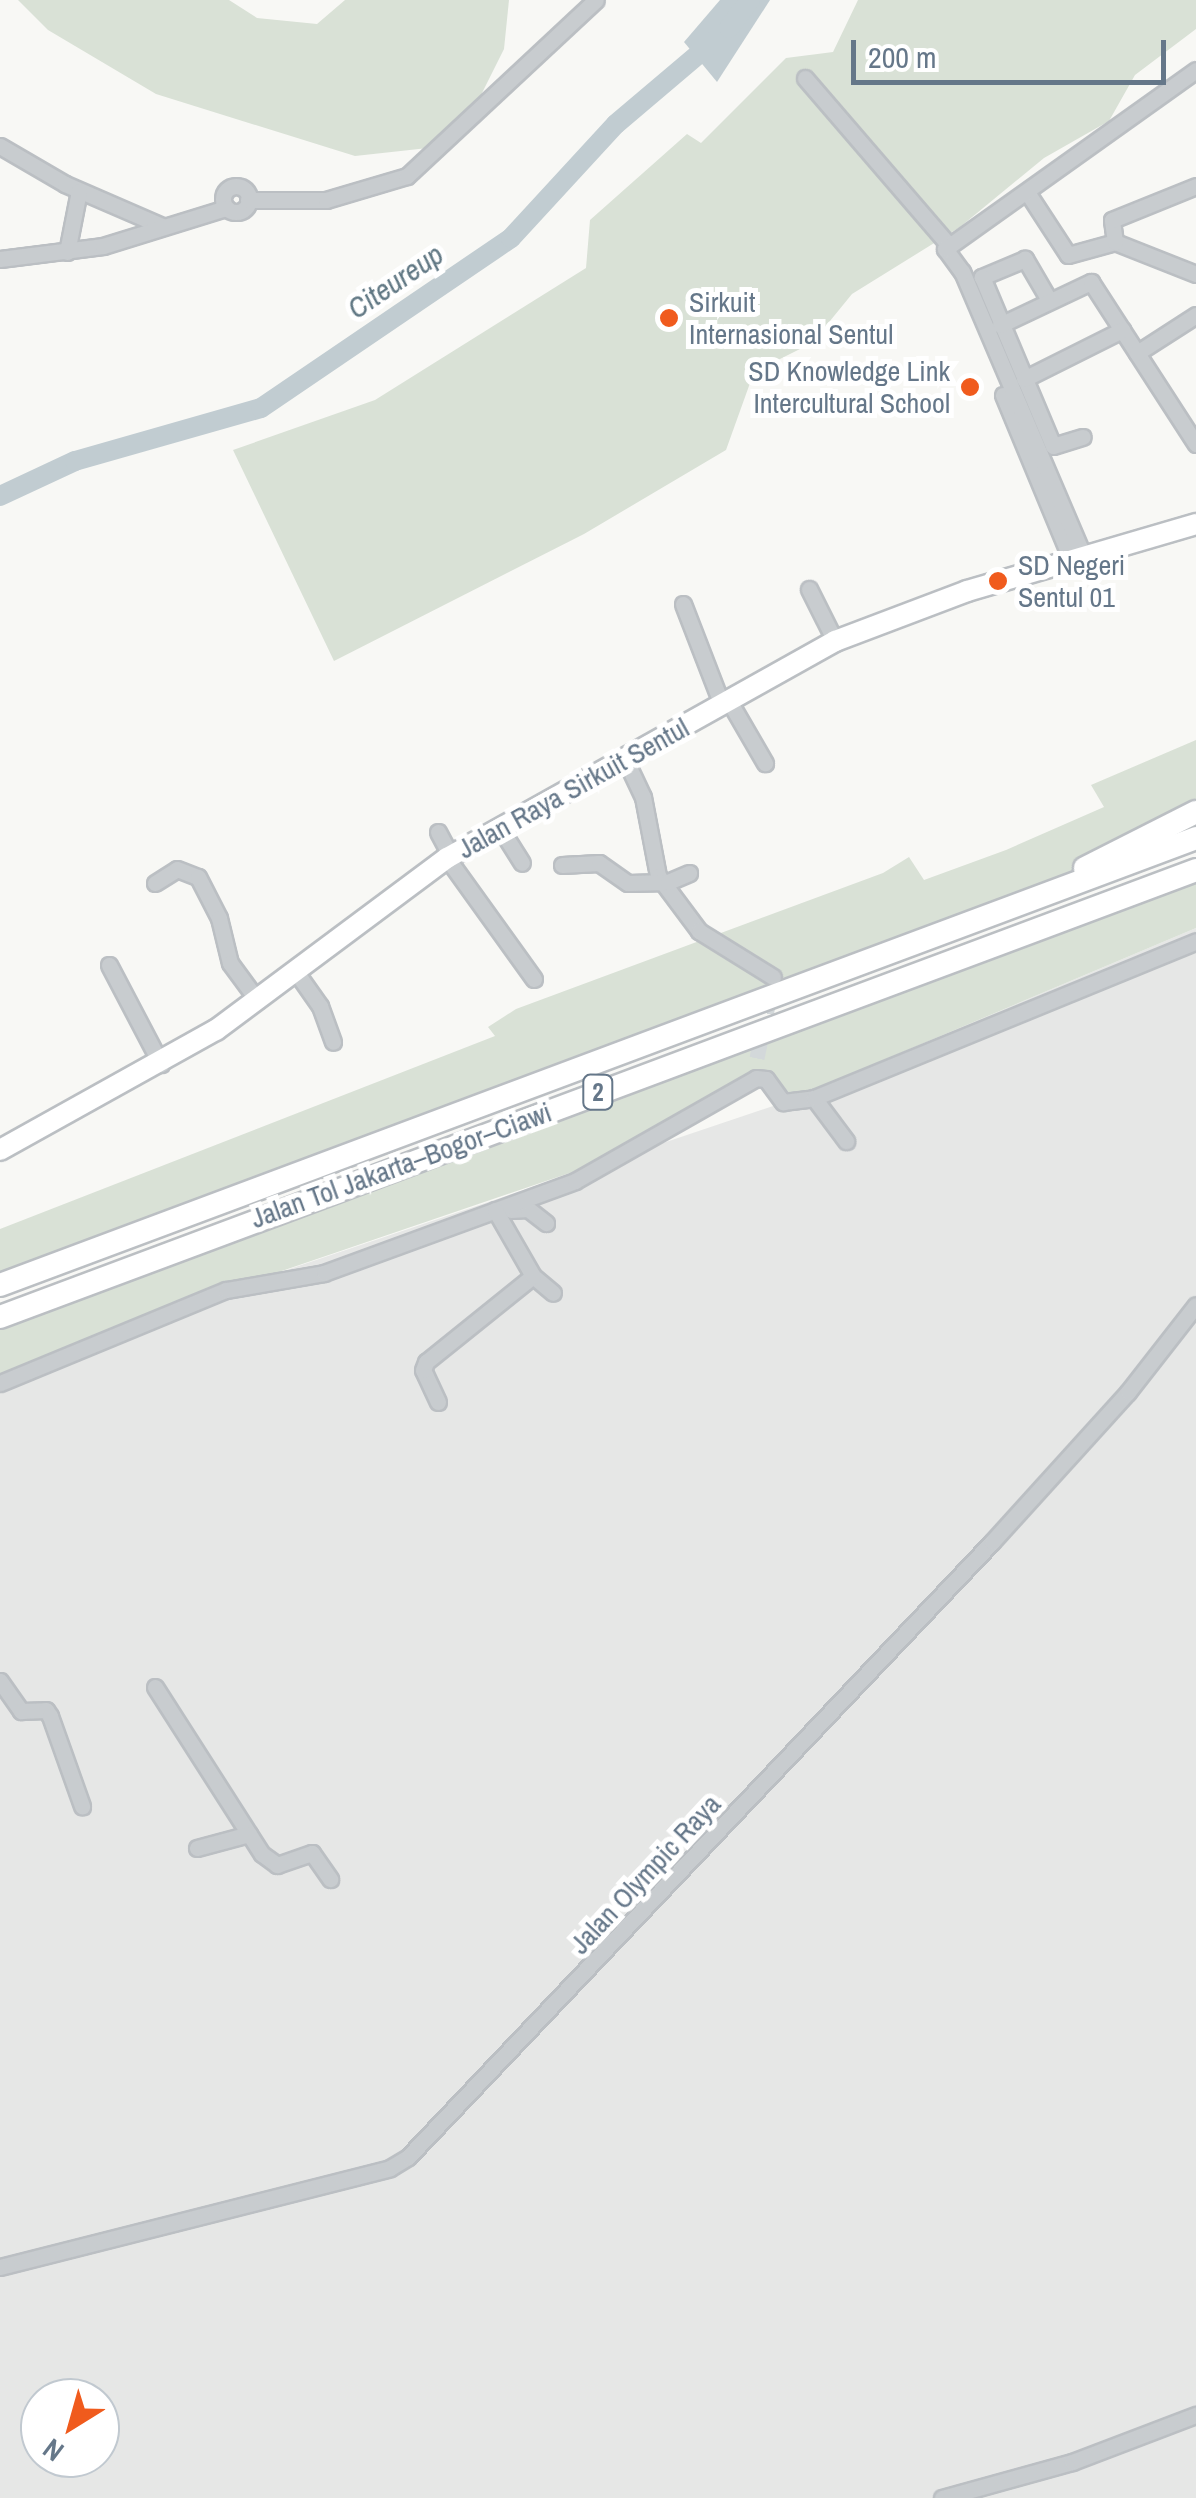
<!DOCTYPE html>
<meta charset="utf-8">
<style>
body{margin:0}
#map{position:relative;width:1196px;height:2498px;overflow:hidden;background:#f8f8f5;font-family:"Archivo Narrow",sans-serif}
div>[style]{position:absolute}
.built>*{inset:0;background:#e6e7e6}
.green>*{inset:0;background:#d9e1d6}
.water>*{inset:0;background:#c1ccd1}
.river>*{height:20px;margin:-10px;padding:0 10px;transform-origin:10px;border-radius:10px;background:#c1ccd1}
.minor-tunnel>*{height:15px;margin-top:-7.5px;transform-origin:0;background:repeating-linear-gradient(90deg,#d3d8da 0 15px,transparent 0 23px)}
.roads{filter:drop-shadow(2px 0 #bbbfc3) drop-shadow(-2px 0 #bbbfc3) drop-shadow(0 2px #bbbfc3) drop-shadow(0 -2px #bbbfc3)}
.minor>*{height:15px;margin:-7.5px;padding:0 7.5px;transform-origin:7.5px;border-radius:7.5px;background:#c8cccf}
.minor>.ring{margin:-7.5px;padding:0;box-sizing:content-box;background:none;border:15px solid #c8cccf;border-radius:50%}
.major>*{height:20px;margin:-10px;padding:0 10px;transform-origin:10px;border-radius:10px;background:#fff}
.highway>*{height:22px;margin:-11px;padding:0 11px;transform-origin:11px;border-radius:11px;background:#fff}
.dots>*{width:28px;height:28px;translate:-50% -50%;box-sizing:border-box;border:5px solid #fff;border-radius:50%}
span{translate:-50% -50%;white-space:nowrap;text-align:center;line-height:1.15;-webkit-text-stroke:10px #fff;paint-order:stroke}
.shield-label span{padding:2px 8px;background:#fff;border:2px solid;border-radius:8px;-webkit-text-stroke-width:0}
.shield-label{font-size:25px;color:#657789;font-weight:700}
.poi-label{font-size:28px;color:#657789}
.left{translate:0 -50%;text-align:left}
.right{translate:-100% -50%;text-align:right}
.street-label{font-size:28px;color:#657789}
.water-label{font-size:30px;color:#617884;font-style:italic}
.north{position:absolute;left:20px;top:2378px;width:100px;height:100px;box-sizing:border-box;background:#fff;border:2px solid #c1c9d0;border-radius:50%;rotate:217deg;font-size:28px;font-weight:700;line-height:40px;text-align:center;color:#657789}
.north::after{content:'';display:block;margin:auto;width:35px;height:45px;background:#f05b1d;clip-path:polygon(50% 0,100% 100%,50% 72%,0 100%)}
.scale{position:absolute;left:851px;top:40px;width:315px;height:45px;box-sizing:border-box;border:5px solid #657789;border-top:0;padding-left:12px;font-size:30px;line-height:35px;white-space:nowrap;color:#657789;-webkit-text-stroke:8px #fff;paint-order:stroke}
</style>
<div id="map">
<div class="built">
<div style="clip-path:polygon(evenodd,1196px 928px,1196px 2498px,0 2498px,0 1394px,239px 1286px,782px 1103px,1196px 928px,40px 2398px,100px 2398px,100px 2458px,40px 2458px,40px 2398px)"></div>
</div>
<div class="green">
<div style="clip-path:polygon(18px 0,229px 0,257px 18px,317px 24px,345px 0,509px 0,504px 49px,476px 105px,428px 148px,355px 156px,156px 94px,48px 30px)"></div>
<div style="clip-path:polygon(858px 0,1196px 0,1196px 29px,1135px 75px,1109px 121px,1044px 158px,960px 227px,852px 294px,812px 343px,754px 372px,726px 450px,584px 534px,334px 661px,233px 450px,375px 400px,586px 268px,590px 220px,687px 134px,701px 143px,786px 58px,833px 52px)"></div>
<div style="clip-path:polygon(1196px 740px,1196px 812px,1025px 901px,0 1285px,0 1229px,495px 1036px,488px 1027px,516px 1009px,883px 873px,909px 857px,924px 880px,1006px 850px,1104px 807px,1091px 785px)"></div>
<div style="clip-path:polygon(1196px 870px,1196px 928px,782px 1103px,766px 1079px,628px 1153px,226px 1290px,0 1383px,0 1318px)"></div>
</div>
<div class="water">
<div style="clip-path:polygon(720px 0,770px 0,717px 82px,684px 42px)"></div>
</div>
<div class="river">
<div style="left:0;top:496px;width:83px;rotate:-25deg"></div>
<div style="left:75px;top:461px;width:193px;rotate:-15.9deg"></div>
<div style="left:261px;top:408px;width:302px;rotate:-34.2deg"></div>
<div style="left:511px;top:238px;width:155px;rotate:-47.4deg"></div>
<div style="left:616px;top:124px;width:148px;rotate:-40.3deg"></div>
<div style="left:729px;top:28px;width:35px;rotate:-53deg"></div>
</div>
<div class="minor-tunnel">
<div style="left:757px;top:1058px;width:68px;rotate:-78.2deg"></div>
</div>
<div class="roads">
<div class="minor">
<div style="left:805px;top:78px;width:218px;rotate:49.3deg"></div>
<div style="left:0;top:146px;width:75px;rotate:30.3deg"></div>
<div style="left:65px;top:184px;width:106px;rotate:23.4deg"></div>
<div class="ring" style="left:223px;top:186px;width:11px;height:11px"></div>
<div style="left:1027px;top:192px;width:75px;rotate:56.9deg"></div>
<div style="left:1068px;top:255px;width:49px;rotate:-15.5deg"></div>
<div style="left:1115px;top:242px;width:87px;rotate:21.6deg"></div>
<div style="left:248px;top:200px;width:78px"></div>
<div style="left:326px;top:200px;width:84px;rotate:-16.5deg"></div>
<div style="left:407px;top:176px;width:258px;rotate:-43deg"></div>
<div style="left:1115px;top:242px;width:22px;rotate:-98deg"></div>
<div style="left:1112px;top:220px;width:91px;rotate:-22deg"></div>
<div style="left:67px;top:252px;width:62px;rotate:-78.9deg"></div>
<div style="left:0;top:259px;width:104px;rotate:-7.2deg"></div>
<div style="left:103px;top:246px;width:129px;rotate:-17.2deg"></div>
<div style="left:1049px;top:300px;width:48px;rotate:-120.3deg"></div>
<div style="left:1025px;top:259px;width:47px;rotate:157.3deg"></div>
<div style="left:982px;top:277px;width:183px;rotate:67.2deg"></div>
<div style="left:1053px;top:446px;width:31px;rotate:-17deg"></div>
<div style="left:1000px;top:325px;width:101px;rotate:-25.3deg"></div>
<div style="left:1091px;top:282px;width:193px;rotate:57.1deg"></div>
<div style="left:1137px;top:353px;width:70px;rotate:-32.8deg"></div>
<div style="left:1024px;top:379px;width:110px;rotate:-26.6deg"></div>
<div style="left:1003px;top:395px;width:178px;rotate:67.5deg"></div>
<div style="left:1083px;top:555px;width:308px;rotate:-113.1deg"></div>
<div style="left:962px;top:272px;width:29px;rotate:-126deg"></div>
<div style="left:945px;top:249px;width:308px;rotate:-35.5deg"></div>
<div style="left:809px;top:589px;width:58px;rotate:63.4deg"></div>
<div style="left:683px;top:604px;width:108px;rotate:68.9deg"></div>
<div style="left:729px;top:701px;width:72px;rotate:59.9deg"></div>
<div style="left:625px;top:759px;width:42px;rotate:64.7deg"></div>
<div style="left:643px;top:797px;width:80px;rotate:79.2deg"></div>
<div style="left:658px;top:876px;width:69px;rotate:53.3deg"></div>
<div style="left:699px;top:931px;width:87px;rotate:31.9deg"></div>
<div style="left:500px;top:828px;width:41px;rotate:57.8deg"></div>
<div style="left:438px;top:832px;width:27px;rotate:62deg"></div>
<div style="left:447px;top:858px;width:149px;rotate:54.3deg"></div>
<div style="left:562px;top:865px;width:37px;rotate:-3deg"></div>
<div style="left:599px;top:863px;width:35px;rotate:35deg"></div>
<div style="left:628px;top:883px;width:40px;rotate:-1.4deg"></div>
<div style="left:668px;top:882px;width:23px;rotate:-23deg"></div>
<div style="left:155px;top:883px;width:26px;rotate:-32deg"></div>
<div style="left:177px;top:869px;width:22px;rotate:21deg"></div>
<div style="left:198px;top:877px;width:46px;rotate:62.9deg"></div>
<div style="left:219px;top:918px;width:46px;rotate:76.3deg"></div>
<div style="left:230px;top:963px;width:47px;rotate:53.6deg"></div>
<div style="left:109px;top:965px;width:112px;rotate:62.3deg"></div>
<div style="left:296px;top:972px;width:42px;rotate:54.8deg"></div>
<div style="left:320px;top:1006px;width:38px;rotate:70deg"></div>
<div style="left:814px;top:1098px;width:54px;rotate:53.3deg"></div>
<div style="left:511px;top:1210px;width:17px;rotate:-3deg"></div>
<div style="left:528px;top:1209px;width:23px;rotate:38deg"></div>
<div style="left:533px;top:1276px;width:26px;rotate:40deg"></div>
<div style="left:0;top:1383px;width:244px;rotate:-22.4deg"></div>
<div style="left:226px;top:1290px;width:99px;rotate:-9.8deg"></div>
<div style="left:324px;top:1273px;width:267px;rotate:-20.1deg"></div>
<div style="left:575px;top:1181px;width:208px;rotate:-29.6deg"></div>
<div style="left:756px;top:1078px;width:10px;rotate:6deg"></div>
<div style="left:766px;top:1079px;width:29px;rotate:54deg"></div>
<div style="left:783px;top:1102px;width:31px;rotate:-7deg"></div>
<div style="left:814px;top:1098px;width:413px;rotate:-22.3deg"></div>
<div style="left:438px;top:1402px;width:35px;rotate:-115deg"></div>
<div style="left:423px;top:1370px;width:9px;rotate:-69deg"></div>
<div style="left:426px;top:1362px;width:137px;rotate:-38.8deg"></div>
<div style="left:533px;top:1276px;width:76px;rotate:-119.9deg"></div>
<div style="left:0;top:1681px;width:37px;rotate:55deg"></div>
<div style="left:21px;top:1711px;width:25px;rotate:-2deg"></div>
<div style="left:46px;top:1710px;width:7px;rotate:56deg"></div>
<div style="left:50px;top:1716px;width:96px;rotate:70.4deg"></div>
<div style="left:155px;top:1687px;width:198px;rotate:57.4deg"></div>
<div style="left:262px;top:1854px;width:19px;rotate:36deg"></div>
<div style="left:277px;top:1865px;width:37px;rotate:-19deg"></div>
<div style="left:312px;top:1853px;width:32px;rotate:55deg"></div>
<div style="left:197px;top:1848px;width:54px;rotate:-15.1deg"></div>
<div style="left:0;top:2267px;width:402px;rotate:-14.2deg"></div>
<div style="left:390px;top:2168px;width:21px;rotate:-31deg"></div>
<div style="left:408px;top:2157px;width:848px;rotate:-46.48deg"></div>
<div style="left:992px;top:1542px;width:202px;rotate:-47.8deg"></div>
<div style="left:1128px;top:1392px;width:110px;rotate:-52deg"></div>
<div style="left:942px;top:2498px;width:135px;rotate:-15.5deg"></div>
<div style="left:1072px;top:2462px;width:133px;rotate:-20.8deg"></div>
</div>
<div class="major">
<div style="left:0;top:1150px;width:247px;rotate:-29.1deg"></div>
<div style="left:216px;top:1030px;width:288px;rotate:-36.7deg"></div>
<div style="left:447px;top:858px;width:445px;rotate:-29.2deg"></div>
<div style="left:835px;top:641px;width:141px;rotate:-20.7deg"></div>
<div style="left:967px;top:591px;width:239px;rotate:-16.3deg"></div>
</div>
<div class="highway">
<div style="left:1085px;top:868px;width:124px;rotate:-26.8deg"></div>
<div style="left:0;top:1285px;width:1277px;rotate:-20.49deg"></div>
<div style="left:0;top:1317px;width:1277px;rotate:-20.49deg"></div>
</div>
</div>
<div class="dots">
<div style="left:669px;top:318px;background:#f05b1d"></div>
<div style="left:970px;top:387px;background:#f05b1d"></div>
<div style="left:998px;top:581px;background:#f05b1d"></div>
</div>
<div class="shield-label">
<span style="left:598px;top:1092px">2</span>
</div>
<div class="poi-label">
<span class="left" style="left:689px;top:318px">Sirkuit<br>Internasional Sentul</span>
<span class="right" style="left:950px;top:387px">SD Knowledge Link<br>Intercultural School</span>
<span class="left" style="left:1018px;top:581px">SD Negeri<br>Sentul 01</span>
</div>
<div class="street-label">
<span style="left:573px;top:788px;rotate:-29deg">Jalan Raya Sirkuit Sentul</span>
<span style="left:401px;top:1165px;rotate:-20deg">Jalan Tol Jakarta–Bogor–Ciawi</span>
<span style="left:645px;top:1874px;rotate:-47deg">Jalan Olympic Raya</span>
</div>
<div class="water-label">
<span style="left:395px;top:281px;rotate:-34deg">Citeureup</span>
</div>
<div class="north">N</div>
<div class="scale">200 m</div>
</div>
